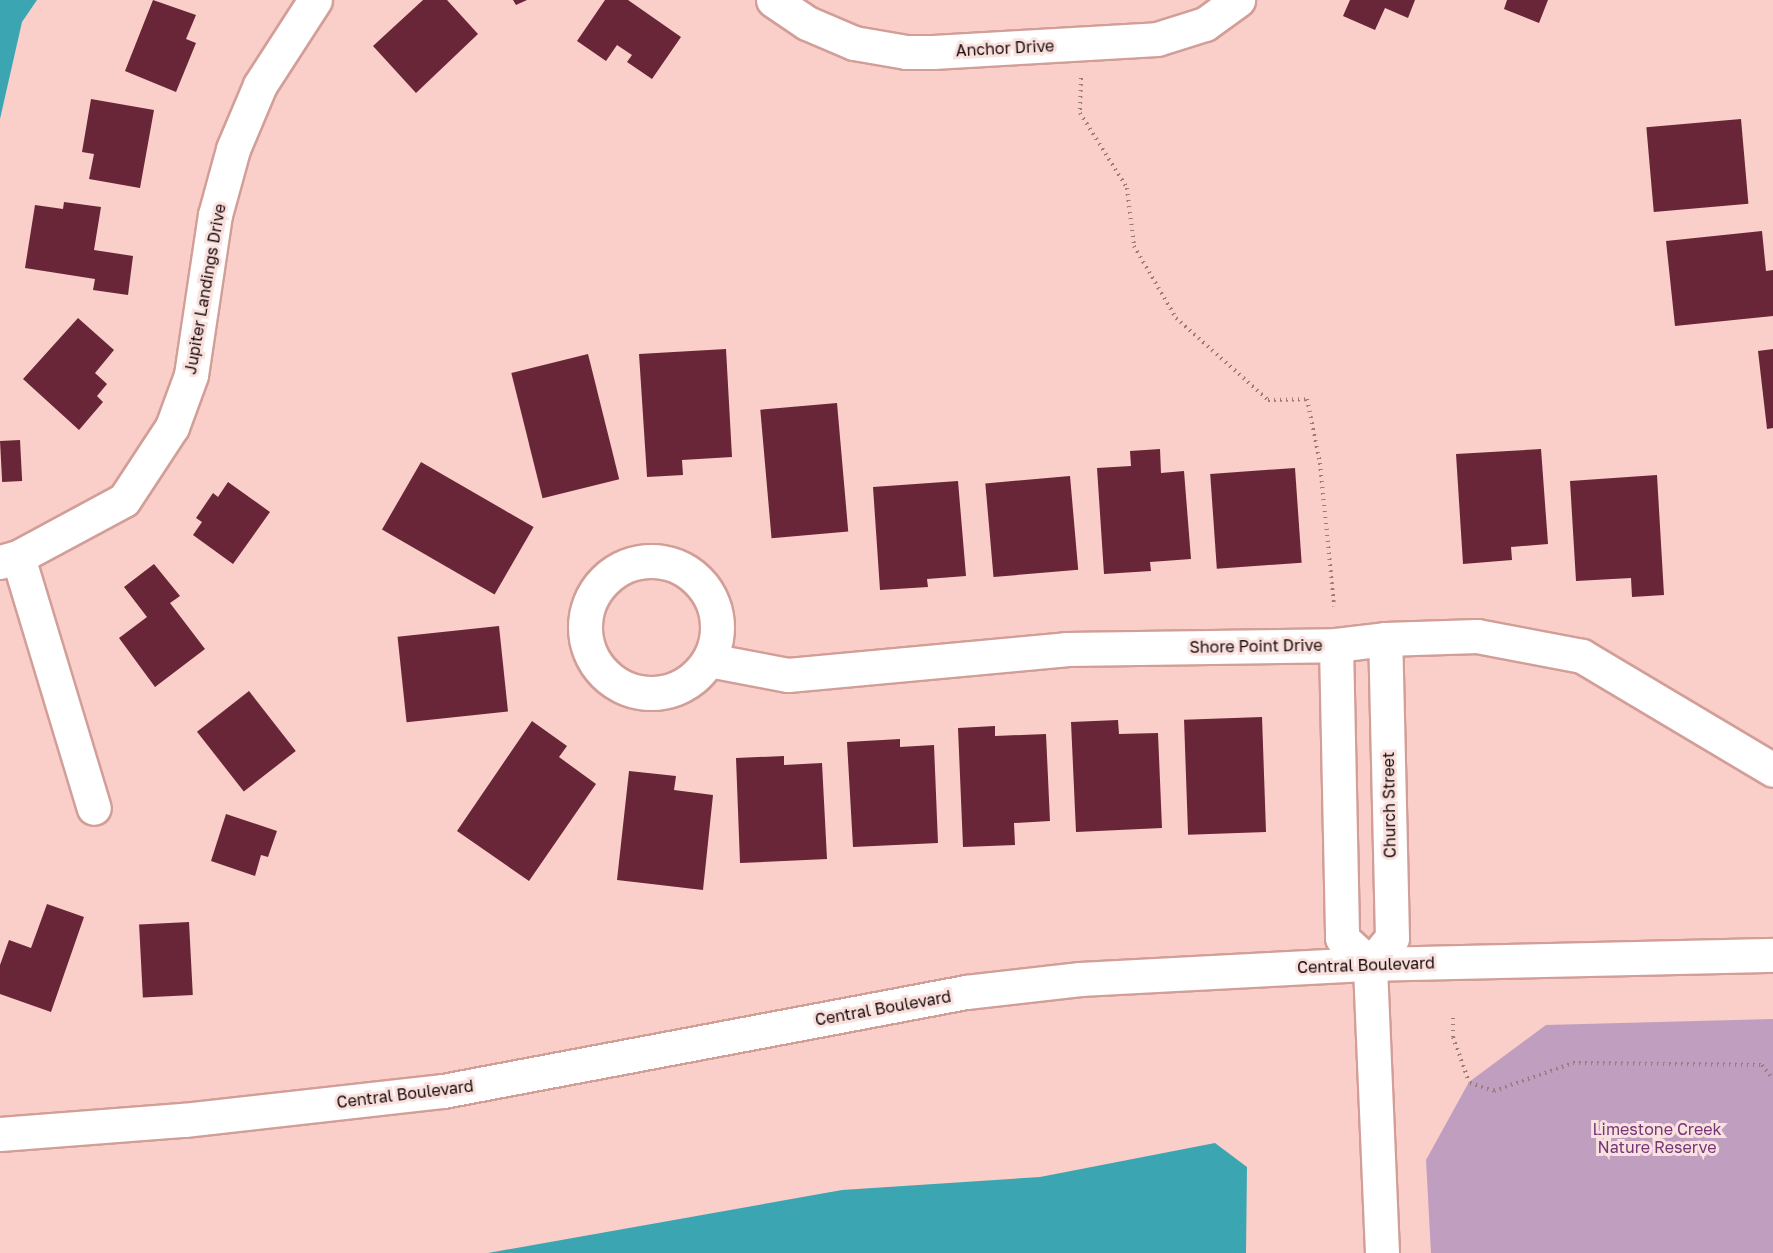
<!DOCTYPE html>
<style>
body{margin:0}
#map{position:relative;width:1773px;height:1253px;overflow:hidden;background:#facec9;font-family:"Golos Text",sans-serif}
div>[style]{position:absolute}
.green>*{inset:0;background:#bf9ebf}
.water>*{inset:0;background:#3ba6b2}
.building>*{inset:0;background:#692638;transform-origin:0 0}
.path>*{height:4px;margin-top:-2px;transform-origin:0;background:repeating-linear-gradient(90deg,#9c7c78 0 1.5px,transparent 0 6px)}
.roads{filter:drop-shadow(2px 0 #d29e98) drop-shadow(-2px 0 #d29e98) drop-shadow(0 2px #d29e98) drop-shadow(0 -2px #d29e98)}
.minor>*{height:33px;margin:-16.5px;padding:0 16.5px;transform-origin:16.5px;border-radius:16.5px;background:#fff}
.minor>.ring{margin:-16.5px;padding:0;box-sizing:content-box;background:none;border:33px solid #fff;border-radius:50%}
.tertiary>*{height:33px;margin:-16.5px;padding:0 16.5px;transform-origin:16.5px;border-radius:16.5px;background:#fff}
span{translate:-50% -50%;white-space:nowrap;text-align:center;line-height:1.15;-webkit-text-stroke:6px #f8e1de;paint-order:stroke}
.street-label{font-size:16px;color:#190806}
.park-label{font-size:16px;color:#753577}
</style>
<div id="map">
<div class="green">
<div style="clip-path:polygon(1773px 1019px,1773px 1253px,1431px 1253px,1426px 1160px,1469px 1082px,1546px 1025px)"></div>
</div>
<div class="water">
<div style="clip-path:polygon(0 0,37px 0,22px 22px,0 119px)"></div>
<div style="clip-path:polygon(1215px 1143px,1247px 1167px,1246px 1253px,488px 1253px,842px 1190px,1040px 1177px)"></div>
</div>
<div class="building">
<div style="clip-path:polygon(153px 0,196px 15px,186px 39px,196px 43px,176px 92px,125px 71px)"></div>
<div style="clip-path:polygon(423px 0,447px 0,478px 34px,416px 93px,373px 46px)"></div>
<div style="clip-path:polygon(513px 0,527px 0,516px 5px)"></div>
<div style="clip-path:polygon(605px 0,628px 0,681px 37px,652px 79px,627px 62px,632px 55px,617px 45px,606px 61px,577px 41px)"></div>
<div style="clip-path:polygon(1350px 0,1415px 0,1408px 18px,1385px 8px,1375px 30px,1343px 16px)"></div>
<div style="clip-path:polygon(1507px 0,1548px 0,1539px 23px,1504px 9px)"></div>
<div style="clip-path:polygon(91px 99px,154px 110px,140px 188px,89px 179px,94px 154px,82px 152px)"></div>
<div style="left:1741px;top:119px;width:85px;height:95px;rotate:85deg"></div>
<div style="clip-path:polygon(64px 202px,101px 207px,94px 250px,133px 256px,128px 295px,93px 290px,95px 279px,25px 268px,35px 205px,63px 209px)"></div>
<div style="clip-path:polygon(1762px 231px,1766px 271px,1773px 270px,1773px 316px,1675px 326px,1666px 241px)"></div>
<div style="clip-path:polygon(78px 318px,114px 350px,95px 373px,107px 384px,97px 396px,103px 402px,79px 430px,23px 379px)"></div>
<div style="clip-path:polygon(726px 349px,732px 457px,682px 460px,683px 475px,647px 477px,639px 354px)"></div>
<div style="clip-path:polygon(1773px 349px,1773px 428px,1767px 429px,1758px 351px)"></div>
<div style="left:588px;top:354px;width:129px;height:79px;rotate:76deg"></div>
<div style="left:837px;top:403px;width:129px;height:77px;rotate:85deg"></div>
<div style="left:20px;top:440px;width:41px;height:20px;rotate:87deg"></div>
<div style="clip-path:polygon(1160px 449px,1161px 473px,1184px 471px,1191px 559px,1150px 562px,1151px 571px,1104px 574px,1097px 468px,1131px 466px,1130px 451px)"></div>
<div style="clip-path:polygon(1541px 449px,1548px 544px,1511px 547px,1512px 560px,1463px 564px,1456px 454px)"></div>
<div style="left:421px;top:462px;width:130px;height:78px;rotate:30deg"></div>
<div style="left:1295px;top:468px;width:95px;height:85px;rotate:86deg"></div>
<div style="clip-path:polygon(1657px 475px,1664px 595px,1632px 597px,1631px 578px,1576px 581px,1570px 481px)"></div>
<div style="left:1070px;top:476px;width:94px;height:85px;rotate:85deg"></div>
<div style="clip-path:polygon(958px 481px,966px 576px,927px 579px,928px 587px,880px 590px,873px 487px)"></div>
<div style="clip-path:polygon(228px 482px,270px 512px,233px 564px,193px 535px,202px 522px,196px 518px,213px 493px,218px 497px)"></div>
<div style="clip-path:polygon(154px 564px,180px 596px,170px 603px,205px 649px,155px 687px,119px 638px,147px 617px,124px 587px)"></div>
<div style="left:499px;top:626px;width:86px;height:102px;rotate:84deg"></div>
<div style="left:249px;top:691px;width:76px;height:66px;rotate:52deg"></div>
<div style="left:1262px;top:717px;width:115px;height:78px;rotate:88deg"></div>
<div style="clip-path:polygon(1118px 720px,1119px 734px,1158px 733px,1162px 828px,1076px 832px,1071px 722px)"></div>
<div style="clip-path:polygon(532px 721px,567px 746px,559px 757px,596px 784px,529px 881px,457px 831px)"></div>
<div style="clip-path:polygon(995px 726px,995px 736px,1046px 734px,1050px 821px,1014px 823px,1015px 845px,963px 847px,958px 728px)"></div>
<div style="clip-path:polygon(900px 739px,900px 747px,934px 745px,938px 843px,853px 847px,847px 742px)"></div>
<div style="clip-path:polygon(784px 756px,784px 765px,822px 763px,827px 859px,740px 863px,736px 758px)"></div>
<div style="clip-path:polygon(629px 771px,676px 776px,674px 790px,713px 795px,703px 890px,617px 880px)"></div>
<div style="clip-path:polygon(226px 814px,277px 831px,268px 857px,261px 855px,255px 876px,211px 861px)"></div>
<div style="clip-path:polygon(47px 904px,84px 917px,51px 1012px,0 994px,0 965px,9px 940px,31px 948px)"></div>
<div style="left:189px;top:922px;width:73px;height:50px;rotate:87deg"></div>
</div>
<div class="path">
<div style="left:1081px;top:78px;width:35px;rotate:92deg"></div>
<div style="left:1080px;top:113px;width:89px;rotate:57.9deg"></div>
<div style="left:1127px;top:188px;width:58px;rotate:83.1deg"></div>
<div style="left:1134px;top:246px;width:83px;rotate:59.7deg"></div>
<div style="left:1176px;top:318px;width:123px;rotate:41.7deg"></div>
<div style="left:1268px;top:400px;width:39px;rotate:-1deg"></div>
<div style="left:1307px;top:399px;width:65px;rotate:78.5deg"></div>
<div style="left:1320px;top:463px;width:144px;rotate:84.4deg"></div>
<div style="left:1453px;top:1018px;width:19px;rotate:90deg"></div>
<div style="left:1453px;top:1037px;width:48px;rotate:70.4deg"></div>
<div style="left:1470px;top:1083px;width:25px;rotate:18deg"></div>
<div style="left:1494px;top:1091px;width:84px;rotate:-19.5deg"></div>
<div style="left:1573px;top:1063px;width:189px;rotate:0.6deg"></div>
<div style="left:1762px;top:1065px;width:18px;rotate:52deg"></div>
</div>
<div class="roads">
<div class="minor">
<div style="left:773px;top:0;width:41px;rotate:34.1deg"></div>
<div style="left:807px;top:23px;width:51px;rotate:23.1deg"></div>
<div style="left:854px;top:43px;width:53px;rotate:9.8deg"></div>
<div style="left:906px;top:52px;width:27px"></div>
<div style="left:933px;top:52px;width:224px;rotate:-3.3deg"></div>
<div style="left:1157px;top:39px;width:50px;rotate:-17.4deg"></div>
<div style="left:1205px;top:24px;width:41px;rotate:-36deg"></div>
<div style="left:18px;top:557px;width:262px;rotate:73.2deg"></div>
<div class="ring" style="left:585px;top:561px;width:99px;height:99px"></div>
<div style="left:0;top:562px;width:19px;rotate:-16deg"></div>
<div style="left:18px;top:557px;width:120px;rotate:-28.3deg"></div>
<div style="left:124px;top:500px;width:87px;rotate:-56.7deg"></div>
<div style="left:172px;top:427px;width:55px;rotate:-69.9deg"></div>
<div style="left:191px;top:375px;width:162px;rotate:-81.5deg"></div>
<div style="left:215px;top:215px;width:68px;rotate:-74.7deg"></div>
<div style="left:233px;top:149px;width:69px;rotate:-67.1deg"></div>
<div style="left:260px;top:85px;width:101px;rotate:-57.1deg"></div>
<div style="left:1336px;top:645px;width:293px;rotate:88.8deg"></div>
<div style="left:1342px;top:938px;width:38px;rotate:43deg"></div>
<div style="left:709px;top:660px;width:80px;rotate:10.8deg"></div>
<div style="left:788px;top:675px;width:279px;rotate:-5.3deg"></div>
<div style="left:1066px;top:649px;width:270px;rotate:-0.8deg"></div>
<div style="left:1336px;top:645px;width:49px;rotate:-7deg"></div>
<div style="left:1385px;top:639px;width:92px;rotate:-1.9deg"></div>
<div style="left:1477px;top:636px;width:107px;rotate:10.8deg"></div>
<div style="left:1582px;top:656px;width:222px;rotate:30.8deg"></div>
<div style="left:1382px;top:1253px;width:289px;rotate:-92.4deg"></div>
<div style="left:1370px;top:964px;width:34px;rotate:-50deg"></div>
<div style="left:1392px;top:938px;width:299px;rotate:-91.3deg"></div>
</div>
<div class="tertiary">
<div style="left:0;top:1134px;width:185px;rotate:-4.4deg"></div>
<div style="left:184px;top:1120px;width:261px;rotate:-6.4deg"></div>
<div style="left:443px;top:1091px;width:532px;rotate:-10.72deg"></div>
<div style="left:966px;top:992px;width:115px;rotate:-6.5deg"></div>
<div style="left:1080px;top:979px;width:290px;rotate:-3deg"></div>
<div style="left:1370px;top:964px;width:403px;rotate:-1.3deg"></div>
</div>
</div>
<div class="street-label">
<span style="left:1005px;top:48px;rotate:-3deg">Anchor Drive</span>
<span style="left:205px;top:289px;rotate:-80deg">Jupiter Landings Drive</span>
<span style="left:1256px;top:646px;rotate:-1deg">Shore Point Drive</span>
<span style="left:1389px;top:805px;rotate:-91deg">Church Street</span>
<span style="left:1366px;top:965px;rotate:-2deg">Central Boulevard</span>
<span style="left:883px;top:1008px;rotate:-10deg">Central Boulevard</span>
<span style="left:405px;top:1094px;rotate:-7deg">Central Boulevard</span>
</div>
<div class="park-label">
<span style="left:1657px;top:1138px">Limestone Creek<br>Nature Reserve</span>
</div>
</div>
